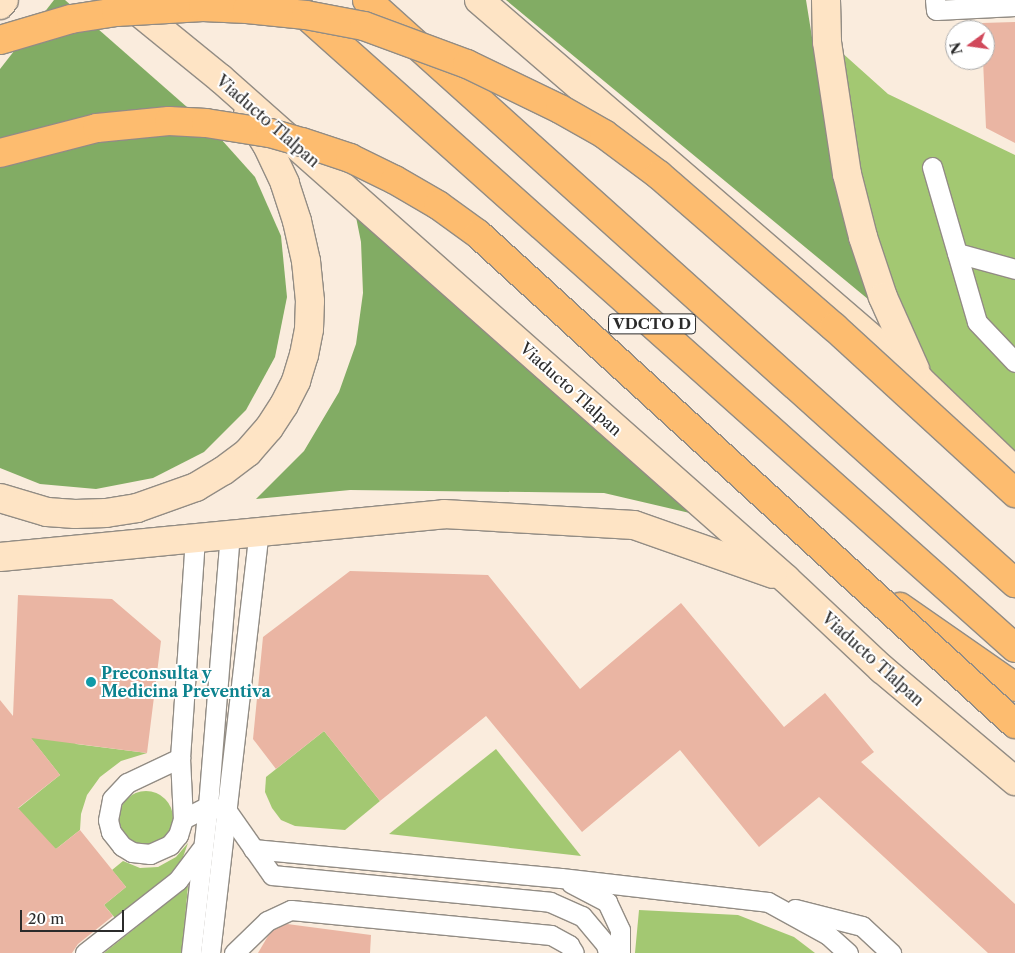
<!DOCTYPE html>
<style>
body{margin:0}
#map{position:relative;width:1015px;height:953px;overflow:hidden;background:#faecdd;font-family:"Libre Caslon Text",serif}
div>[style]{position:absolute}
.green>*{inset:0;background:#a3c872}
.round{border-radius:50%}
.forest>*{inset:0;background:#82ac64}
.building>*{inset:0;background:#eab5a3}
.roads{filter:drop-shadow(1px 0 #928c84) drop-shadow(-1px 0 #928c84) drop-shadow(0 1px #928c84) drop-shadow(0 -1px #928c84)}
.lane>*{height:19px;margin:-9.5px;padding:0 9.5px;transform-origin:9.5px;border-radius:9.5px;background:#fff}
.secondary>*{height:28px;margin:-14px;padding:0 14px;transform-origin:14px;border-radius:14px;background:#fee4c5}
.highway>*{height:28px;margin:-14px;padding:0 14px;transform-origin:14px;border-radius:14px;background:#fdbc6f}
.bridges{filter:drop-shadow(1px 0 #928c84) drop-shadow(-1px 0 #928c84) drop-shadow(0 1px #928c84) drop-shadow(0 -1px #928c84)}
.highway-bridge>*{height:28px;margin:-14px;padding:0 14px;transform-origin:14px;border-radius:14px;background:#fdbc6f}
.dots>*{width:14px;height:14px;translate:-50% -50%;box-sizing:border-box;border:2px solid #fff;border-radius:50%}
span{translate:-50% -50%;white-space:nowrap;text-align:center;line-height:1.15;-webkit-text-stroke:4px #fff;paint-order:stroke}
.shield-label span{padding:1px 4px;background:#fff;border:1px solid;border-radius:4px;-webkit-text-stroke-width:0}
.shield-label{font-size:15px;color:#2b2b2b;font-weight:700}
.street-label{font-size:16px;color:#2b2b2b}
.culture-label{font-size:16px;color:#0d838f;font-weight:700}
.left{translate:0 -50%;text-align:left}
.north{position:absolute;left:945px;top:20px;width:50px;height:50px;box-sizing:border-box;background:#fff;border:1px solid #aaa;border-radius:50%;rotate:256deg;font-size:14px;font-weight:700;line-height:20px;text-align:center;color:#2b2b2b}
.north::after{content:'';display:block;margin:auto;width:18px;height:22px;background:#d1495b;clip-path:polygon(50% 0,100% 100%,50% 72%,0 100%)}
.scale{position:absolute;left:20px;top:910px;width:104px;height:22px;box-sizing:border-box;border:2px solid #2b2b2b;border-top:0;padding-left:6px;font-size:15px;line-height:18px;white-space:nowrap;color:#2b2b2b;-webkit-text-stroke:4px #fff;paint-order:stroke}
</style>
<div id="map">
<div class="green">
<div style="clip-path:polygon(830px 42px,888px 94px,1015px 155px,1015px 467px,924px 377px,886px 297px)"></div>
<div style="clip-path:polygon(51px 712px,76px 744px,147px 753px,121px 761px,100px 777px,87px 795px,81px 814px,80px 830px,56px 849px,0 823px,60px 775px,26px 732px)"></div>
<div style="clip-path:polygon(324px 731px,380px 801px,345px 830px,295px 826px,281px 820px,272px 808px,265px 792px,266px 777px)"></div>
<div style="clip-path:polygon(496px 749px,581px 856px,389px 834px)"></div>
<div class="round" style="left:119px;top:791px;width:54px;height:54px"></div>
<div style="clip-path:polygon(188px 843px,182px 860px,169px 875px,115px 918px,104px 905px,126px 887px,112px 870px,123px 861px,140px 868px,158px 867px,176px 857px)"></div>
<div style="clip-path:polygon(188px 886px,182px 953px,104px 953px)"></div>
<div style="clip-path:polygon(639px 910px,738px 915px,794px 937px,815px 953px,635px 953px)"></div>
</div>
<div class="forest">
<div style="clip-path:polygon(54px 0,65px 0,212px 129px,255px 177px,281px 236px,287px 297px,275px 357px,246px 410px,204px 452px,153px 478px,96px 489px,40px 484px,0 468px,0 69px)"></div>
<div style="clip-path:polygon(506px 0,806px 0,838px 199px,880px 309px)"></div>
<div style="clip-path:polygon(351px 192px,694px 514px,604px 493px,350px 490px,256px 499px,304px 451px,339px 392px,356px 344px,363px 293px,361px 242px)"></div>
</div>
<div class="building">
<div style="clip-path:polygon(1015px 22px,1015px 143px,986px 128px,983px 60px,985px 30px,982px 30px,982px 23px)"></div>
<div style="clip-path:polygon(350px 571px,488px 575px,580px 689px,681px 603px,784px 727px,825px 693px,874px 752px,861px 762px,1015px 904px,1015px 953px,988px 953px,819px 797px,759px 847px,680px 750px,582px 832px,486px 716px,380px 801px,324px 731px,276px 769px,253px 739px,263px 637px)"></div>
<div style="clip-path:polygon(18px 595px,112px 599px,161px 641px,147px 753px,31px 738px,60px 775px,18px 808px,56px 849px,80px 830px,126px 887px,104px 905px,113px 916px,78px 944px,72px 953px,0 953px,0 700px,13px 716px)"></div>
<div style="clip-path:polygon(287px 924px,371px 935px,370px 953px,258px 953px,268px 936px,273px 930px)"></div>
</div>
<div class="roads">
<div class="lane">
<div style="left:935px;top:0;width:10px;rotate:84deg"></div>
<div style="left:936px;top:10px;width:79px;rotate:-2.9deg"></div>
<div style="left:932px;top:167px;width:161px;rotate:73.8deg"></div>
<div style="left:977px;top:322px;width:55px;rotate:46.5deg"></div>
<div style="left:957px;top:253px;width:60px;rotate:15.4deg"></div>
<div style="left:180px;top:758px;width:61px;rotate:87.2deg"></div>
<div style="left:183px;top:819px;width:17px;rotate:107deg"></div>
<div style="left:178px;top:835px;width:13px;rotate:129deg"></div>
<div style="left:170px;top:845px;width:22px;rotate:156deg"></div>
<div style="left:150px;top:854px;width:18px;rotate:-174deg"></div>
<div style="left:132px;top:852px;width:12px;rotate:-149deg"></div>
<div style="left:122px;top:846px;width:18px;rotate:-128deg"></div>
<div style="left:111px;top:832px;width:12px;rotate:-104deg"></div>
<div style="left:108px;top:820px;width:21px;rotate:-79deg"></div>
<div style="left:112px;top:799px;width:22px;rotate:-47deg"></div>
<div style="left:127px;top:783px;width:59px;rotate:-25.3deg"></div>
<div style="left:180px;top:758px;width:221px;rotate:-86.1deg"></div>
<div style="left:183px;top:819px;width:28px;rotate:-27deg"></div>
<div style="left:208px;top:806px;width:20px;rotate:15deg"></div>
<div style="left:227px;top:811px;width:78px;rotate:54.9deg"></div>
<div style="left:272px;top:875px;width:279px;rotate:5.5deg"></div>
<div style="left:550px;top:902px;width:35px;rotate:24deg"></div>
<div style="left:582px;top:916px;width:38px;rotate:50deg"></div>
<div style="left:606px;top:945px;width:8px;rotate:76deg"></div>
<div style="left:253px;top:849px;width:309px;rotate:5.4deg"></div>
<div style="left:561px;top:878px;width:208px;rotate:6.6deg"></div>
<div style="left:768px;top:902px;width:68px;rotate:28.8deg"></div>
<div style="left:828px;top:935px;width:27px;rotate:42deg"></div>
<div style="left:571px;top:883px;width:41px;rotate:27.8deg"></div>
<div style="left:607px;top:902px;width:31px;rotate:65deg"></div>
<div style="left:620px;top:930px;width:23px;rotate:90deg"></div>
<div style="left:795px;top:909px;width:69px;rotate:14.2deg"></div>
<div style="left:862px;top:926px;width:40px;rotate:43deg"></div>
<div style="left:85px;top:953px;width:118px;rotate:-38.1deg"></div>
<div style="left:178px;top:880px;width:38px;rotate:-53deg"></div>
<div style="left:191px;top:953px;width:148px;rotate:-83.4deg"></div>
<div style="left:208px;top:806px;width:272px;rotate:-85.4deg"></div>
<div style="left:210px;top:953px;width:424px;rotate:-83.4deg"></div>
<div style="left:234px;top:953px;width:46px;rotate:-44.1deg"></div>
<div style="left:267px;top:921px;width:26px;rotate:-25deg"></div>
<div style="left:291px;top:910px;width:261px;rotate:5.5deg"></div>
<div style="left:551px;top:935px;width:21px;rotate:29deg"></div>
<div style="left:569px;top:945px;width:9px;rotate:58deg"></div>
</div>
<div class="secondary">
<div style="left:124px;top:0;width:124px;rotate:39.1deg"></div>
<div style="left:220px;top:78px;width:756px;rotate:41.51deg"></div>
<div style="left:786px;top:579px;width:132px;rotate:43.2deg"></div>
<div style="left:882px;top:669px;width:174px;rotate:40.1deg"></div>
<div style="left:479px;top:0;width:582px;rotate:40.75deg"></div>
<div style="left:920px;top:380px;width:132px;rotate:43.8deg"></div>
<div style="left:826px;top:0;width:42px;rotate:88.6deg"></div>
<div style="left:827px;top:42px;width:134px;rotate:81.4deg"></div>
<div style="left:847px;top:174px;width:65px;rotate:75.7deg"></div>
<div style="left:863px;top:237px;width:63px;rotate:71.6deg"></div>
<div style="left:883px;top:297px;width:79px;rotate:66deg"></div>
<div style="left:0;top:5px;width:6px;rotate:-51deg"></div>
<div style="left:0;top:498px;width:49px;rotate:16.6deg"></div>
<div style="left:47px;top:512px;width:28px;rotate:4deg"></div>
<div style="left:75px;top:514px;width:31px;rotate:-2deg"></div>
<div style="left:106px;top:513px;width:31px;rotate:-9deg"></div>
<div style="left:137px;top:508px;width:63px;rotate:-19.6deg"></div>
<div style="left:196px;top:487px;width:31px;rotate:-31deg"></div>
<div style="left:223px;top:471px;width:31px;rotate:-37deg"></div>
<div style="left:248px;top:452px;width:32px;rotate:-49deg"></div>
<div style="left:269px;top:428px;width:27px;rotate:-57deg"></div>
<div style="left:284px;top:405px;width:27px;rotate:-63deg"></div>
<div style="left:296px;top:381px;width:27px;rotate:-73deg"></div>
<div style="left:304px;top:355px;width:26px;rotate:-79deg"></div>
<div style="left:309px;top:329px;width:28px;rotate:-88deg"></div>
<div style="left:310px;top:301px;width:40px;rotate:-95.7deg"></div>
<div style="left:306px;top:261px;width:41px;rotate:-102.7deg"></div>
<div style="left:297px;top:221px;width:40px;rotate:-108deg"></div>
<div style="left:285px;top:183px;width:42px;rotate:-115.3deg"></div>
<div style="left:267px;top:145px;width:36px;rotate:-122deg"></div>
<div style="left:0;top:557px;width:446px;rotate:-5.5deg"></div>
<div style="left:444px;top:514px;width:190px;rotate:3.3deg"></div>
<div style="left:634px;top:525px;width:147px;rotate:19.4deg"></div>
</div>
<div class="highway">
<div style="left:367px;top:0;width:872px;rotate:41.98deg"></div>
<div style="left:298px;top:8px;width:961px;rotate:41.75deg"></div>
<div style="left:900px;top:607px;width:140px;rotate:34.8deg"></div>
</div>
</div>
<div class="bridges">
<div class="highway-bridge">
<div style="left:0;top:40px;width:74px;rotate:-16.5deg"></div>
<div style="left:71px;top:19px;width:46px;rotate:-8.8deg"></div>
<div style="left:116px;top:12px;width:87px;rotate:-3.3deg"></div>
<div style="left:203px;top:7px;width:44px;rotate:2.6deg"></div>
<div style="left:247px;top:9px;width:59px;rotate:5.8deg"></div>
<div style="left:306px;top:15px;width:59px;rotate:10.7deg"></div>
<div style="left:364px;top:26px;width:110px;rotate:20.3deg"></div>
<div style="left:467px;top:64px;width:103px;rotate:25.8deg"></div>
<div style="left:560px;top:109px;width:51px;rotate:29.6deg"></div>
<div style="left:604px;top:134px;width:69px;rotate:36.7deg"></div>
<div style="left:659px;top:175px;width:232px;rotate:41deg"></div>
<div style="left:834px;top:327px;width:246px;rotate:42.5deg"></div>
<div style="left:0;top:153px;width:100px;rotate:-14.5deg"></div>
<div style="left:97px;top:128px;width:72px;rotate:-5.6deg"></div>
<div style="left:169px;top:121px;width:37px;rotate:3deg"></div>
<div style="left:206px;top:123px;width:65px;rotate:8.9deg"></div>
<div style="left:270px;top:133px;width:33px;rotate:16deg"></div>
<div style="left:302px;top:142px;width:51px;rotate:18.4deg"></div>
<div style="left:350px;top:158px;width:50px;rotate:26.1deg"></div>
<div style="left:395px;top:180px;width:50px;rotate:30.2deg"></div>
<div style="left:438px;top:205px;width:49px;rotate:35.9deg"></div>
<div style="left:478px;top:234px;width:727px;rotate:42.38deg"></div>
</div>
</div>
<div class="dots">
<div style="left:91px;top:682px;background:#0f9aa8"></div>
</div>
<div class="shield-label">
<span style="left:652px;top:324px">VDCTO D</span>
</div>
<div class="street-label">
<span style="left:268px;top:121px;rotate:41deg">Viaducto Tlalpan</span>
<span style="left:571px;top:389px;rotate:42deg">Viaducto Tlalpan</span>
<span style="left:873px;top:659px;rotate:42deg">Viaducto Tlalpan</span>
</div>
<div class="culture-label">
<span class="left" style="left:101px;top:682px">Preconsulta y<br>Medicina Preventiva</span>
</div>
<div class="north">N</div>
<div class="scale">20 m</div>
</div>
